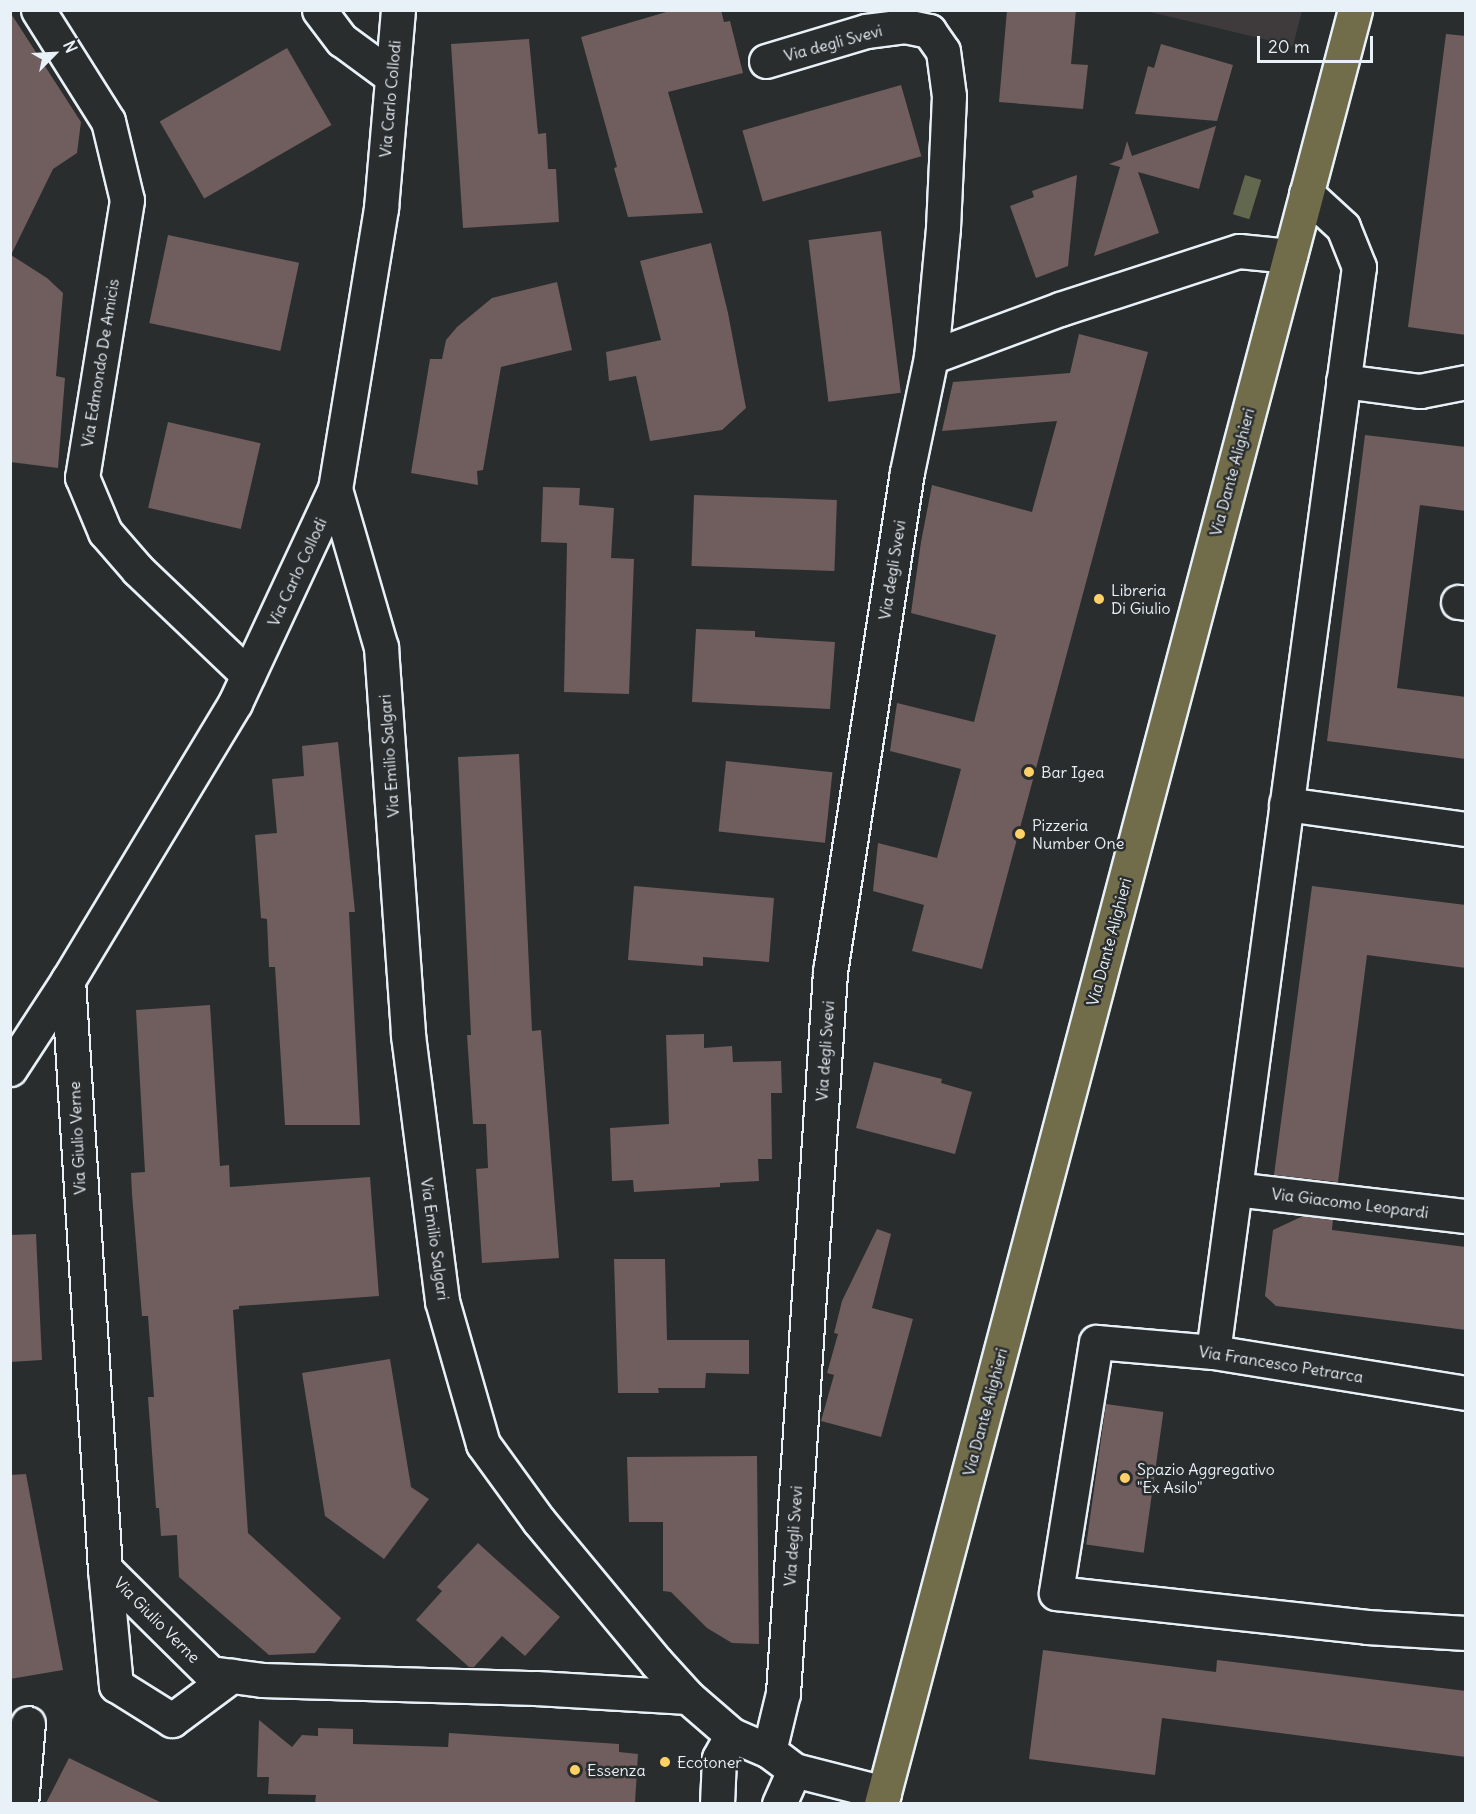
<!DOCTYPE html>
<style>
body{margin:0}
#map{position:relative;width:1476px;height:1814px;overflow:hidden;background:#2a2d2e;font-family:Delius,sans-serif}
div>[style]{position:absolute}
.built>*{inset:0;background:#3f3b3c}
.green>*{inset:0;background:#62684e;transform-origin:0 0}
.building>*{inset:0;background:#705d5d;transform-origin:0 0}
.roads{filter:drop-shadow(2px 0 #e8f1f8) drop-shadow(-2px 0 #e8f1f8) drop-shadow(0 2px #e8f1f8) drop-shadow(0 -2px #e8f1f8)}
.minor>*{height:33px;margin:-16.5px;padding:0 16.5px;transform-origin:16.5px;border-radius:16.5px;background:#2a2d2e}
.major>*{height:33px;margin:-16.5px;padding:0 16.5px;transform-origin:16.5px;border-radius:16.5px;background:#716d4b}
.dots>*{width:16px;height:16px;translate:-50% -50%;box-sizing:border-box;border:3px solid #2a2d2e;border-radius:50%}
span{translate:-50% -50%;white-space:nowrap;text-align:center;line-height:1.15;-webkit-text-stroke:5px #2a2d2e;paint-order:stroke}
.street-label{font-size:16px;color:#e8f1f8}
.poi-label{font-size:16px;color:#e8f1f8}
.left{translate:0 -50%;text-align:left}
.frame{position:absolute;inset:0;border:12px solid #e8f1f8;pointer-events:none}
.north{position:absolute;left:24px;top:24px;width:60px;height:60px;-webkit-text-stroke:4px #2a2d2e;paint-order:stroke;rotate:66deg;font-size:16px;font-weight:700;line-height:24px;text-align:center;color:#e8f1f8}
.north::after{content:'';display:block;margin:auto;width:21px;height:27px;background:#e8f1f8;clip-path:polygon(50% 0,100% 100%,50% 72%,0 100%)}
.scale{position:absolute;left:1257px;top:36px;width:116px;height:27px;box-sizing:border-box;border:3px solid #e8f1f8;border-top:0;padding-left:8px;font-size:18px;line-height:21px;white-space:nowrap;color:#e8f1f8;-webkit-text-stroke:4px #2a2d2e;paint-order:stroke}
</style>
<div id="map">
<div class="built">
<div style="clip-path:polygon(1146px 11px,1302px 11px,1293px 46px)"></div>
</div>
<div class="green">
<div style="left:1245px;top:175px;width:17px;height:41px;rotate:17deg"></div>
</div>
<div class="building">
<div style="clip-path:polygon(673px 10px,721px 10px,724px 22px,730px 21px,743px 73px,668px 92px,703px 213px,628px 217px,614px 168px,617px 167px,581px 37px)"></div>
<div style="clip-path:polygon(1007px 10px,1076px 10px,1071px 64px,1088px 65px,1083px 109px,999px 102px)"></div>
<div style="clip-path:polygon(10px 12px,81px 122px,77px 153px,53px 169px,11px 255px,47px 278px,63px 293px,56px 376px,65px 378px,58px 468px,10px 462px)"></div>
<div style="clip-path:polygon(1446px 34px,1466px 36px,1466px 335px,1408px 327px)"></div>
<div style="clip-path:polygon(529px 39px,538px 134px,546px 133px,548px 169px,556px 169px,559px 222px,463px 228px,451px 44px)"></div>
<div style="clip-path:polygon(1161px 44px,1233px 65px,1217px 121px,1135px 114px,1148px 66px,1154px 68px)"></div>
<div style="left:287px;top:48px;width:89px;height:147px;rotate:60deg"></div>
<div style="left:901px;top:85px;width:74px;height:165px;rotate:74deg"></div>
<div style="clip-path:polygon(1216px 126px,1199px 189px,1138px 172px,1159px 233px,1094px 256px,1120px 167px,1109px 164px,1122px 159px,1127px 141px,1132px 156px)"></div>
<div style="clip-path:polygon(1077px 175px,1068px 266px,1036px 278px,1010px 206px,1034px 197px,1032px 191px)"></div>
<div style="left:881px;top:231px;width:163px;height:73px;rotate:83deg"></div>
<div style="left:168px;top:235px;width:134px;height:90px;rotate:12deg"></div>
<div style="clip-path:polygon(711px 243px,728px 313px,746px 408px,722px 430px,650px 441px,636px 376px,609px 381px,606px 352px,661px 340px,640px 261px)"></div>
<div style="clip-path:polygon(557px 282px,572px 350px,501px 367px,483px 470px,477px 471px,478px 485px,411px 473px,430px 359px,442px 359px,446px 340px,457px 327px,492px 298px)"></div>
<div style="clip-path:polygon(1079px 334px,1148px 352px,982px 969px,912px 951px,924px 905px,873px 891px,878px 843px,937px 858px,961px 769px,890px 751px,897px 703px,974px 722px,996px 635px,911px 613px,921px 542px,932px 485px,1032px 512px,1057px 421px,942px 431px,953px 382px,1070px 373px)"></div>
<div style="left:168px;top:422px;width:95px;height:88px;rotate:13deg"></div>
<div style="clip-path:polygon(1365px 435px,1466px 447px,1466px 511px,1420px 505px,1397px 688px,1466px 697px,1466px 759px,1327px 741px)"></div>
<div style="clip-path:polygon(543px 487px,580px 488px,579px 505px,614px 508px,611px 558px,634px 559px,629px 694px,564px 692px,567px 543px,541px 542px)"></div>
<div style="left:694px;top:495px;width:143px;height:71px;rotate:2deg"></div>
<div style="clip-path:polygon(696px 629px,755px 631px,755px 637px,835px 642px,830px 709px,692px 702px)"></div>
<div style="clip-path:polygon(338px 742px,355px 912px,349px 912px,360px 1125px,285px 1125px,275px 967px,269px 967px,267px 919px,261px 918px,255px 835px,277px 833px,272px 779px,304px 776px,302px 746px)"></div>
<div style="clip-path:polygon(519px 754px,532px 1031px,541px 1030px,559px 1258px,482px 1263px,476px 1169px,488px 1168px,486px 1124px,473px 1124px,467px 1035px,471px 1035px,458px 757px)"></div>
<div style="left:726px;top:761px;width:107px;height:71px;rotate:6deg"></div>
<div style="clip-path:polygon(634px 886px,774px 898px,769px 962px,703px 957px,703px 966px,628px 960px)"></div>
<div style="clip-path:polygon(1312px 886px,1466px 905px,1466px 968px,1367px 955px,1338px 1182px,1274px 1175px)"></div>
<div style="clip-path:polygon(210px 1005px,220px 1166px,229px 1165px,230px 1187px,370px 1177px,379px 1296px,239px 1306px,239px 1309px,233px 1310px,248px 1533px,341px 1618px,315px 1653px,269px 1655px,179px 1577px,177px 1535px,161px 1536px,159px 1508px,156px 1508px,148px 1397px,154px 1397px,148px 1316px,142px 1316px,132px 1194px,131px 1173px,145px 1172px,136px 1010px)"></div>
<div style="clip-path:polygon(704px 1034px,704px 1048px,732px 1046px,733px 1062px,781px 1061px,782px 1093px,771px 1093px,772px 1159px,758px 1159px,759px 1181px,720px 1183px,720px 1187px,634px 1192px,633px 1180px,612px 1181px,610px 1128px,669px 1124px,666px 1035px)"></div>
<div style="clip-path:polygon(874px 1062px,942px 1079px,941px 1083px,972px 1092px,955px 1154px,856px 1128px)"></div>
<div style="clip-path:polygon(1303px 1216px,1333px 1219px,1332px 1230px,1466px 1247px,1466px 1330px,1276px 1306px,1265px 1296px,1273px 1230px)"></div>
<div style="clip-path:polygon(877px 1229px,891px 1234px,872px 1308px,913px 1319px,881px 1437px,821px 1421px,834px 1375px,827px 1373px,838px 1334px,834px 1333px,842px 1301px)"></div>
<div style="clip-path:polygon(36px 1234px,42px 1360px,10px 1362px,10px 1235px)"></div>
<div style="clip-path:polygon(614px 1259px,665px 1259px,667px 1340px,749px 1340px,749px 1374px,706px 1373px,705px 1388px,658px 1388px,659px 1393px,618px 1393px)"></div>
<div style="clip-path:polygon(390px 1359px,411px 1487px,429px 1499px,384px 1559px,325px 1516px,302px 1373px)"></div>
<div style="left:1106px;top:1404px;width:58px;height:142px;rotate:8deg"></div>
<div style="clip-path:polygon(757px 1456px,759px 1644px,732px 1643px,707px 1628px,671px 1592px,663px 1591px,663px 1522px,629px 1522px,627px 1457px)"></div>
<div style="clip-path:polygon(26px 1474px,63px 1670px,10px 1679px,10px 1475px)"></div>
<div style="clip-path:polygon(478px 1543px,560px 1617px,525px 1656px,502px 1636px,474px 1667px,469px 1667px,416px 1620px,442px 1591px,437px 1587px)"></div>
<div style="clip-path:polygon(1043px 1650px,1216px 1672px,1217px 1660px,1466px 1691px,1466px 1757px,1162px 1718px,1155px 1775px,1029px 1759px)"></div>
<div style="clip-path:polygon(259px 1720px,292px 1747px,302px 1735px,318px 1736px,318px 1728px,353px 1729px,353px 1744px,448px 1747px,449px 1733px,619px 1744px,619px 1752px,638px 1754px,635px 1803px,315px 1803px,316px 1795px,268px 1794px,269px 1777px,257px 1777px)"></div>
<div style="clip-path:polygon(69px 1758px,162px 1803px,46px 1803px)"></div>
</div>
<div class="roads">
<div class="minor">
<div style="left:38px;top:10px;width:131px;rotate:57.8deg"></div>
<div style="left:108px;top:121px;width:81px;rotate:76.5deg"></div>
<div style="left:127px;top:200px;width:281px;rotate:99.2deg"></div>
<div style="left:82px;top:477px;width:60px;rotate:67.3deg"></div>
<div style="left:105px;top:532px;width:50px;rotate:49deg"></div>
<div style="left:138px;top:570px;width:152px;rotate:43.7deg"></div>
<div style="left:319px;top:10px;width:38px;rotate:53deg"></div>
<div style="left:342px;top:40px;width:61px;rotate:36.3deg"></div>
<div style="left:766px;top:61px;width:104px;rotate:-16.7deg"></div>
<div style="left:866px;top:31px;width:39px;rotate:-7deg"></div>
<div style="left:905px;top:26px;width:25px;rotate:12deg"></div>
<div style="left:929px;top:31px;width:24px;rotate:55deg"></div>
<div style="left:943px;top:51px;width:45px;rotate:82.4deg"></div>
<div style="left:949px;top:96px;width:132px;rotate:92.6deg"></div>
<div style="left:943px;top:228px;width:130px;rotate:95.3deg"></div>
<div style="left:1343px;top:381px;width:78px;rotate:7.4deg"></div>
<div style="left:1420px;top:391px;width:47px;rotate:-11.1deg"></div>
<div style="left:335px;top:489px;width:165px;rotate:73.8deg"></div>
<div style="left:381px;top:647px;width:389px;rotate:86deg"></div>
<div style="left:408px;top:1035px;width:268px;rotate:82.7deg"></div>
<div style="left:442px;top:1301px;width:149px;rotate:74deg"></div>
<div style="left:483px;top:1444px;width:95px;rotate:54deg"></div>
<div style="left:539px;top:1521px;width:183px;rotate:50.3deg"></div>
<div style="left:656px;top:1662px;width:47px;rotate:47.6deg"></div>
<div style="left:688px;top:1697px;width:58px;rotate:40.8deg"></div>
<div style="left:732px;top:1735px;width:40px;rotate:23.4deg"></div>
<div style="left:769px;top:1751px;width:31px;rotate:37deg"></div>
<div style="left:794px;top:1770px;width:93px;rotate:14.3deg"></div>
<div style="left:1458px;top:602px;width:8px;rotate:7deg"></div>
<div style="left:1286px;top:804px;width:182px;rotate:7.9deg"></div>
<div style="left:68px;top:980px;width:590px;rotate:86.41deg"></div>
<div style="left:105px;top:1569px;width:148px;rotate:44.7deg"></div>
<div style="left:210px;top:1673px;width:52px;rotate:7.7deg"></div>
<div style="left:262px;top:1680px;width:274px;rotate:1.7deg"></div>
<div style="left:536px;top:1688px;width:152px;rotate:3.4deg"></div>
<div style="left:10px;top:1069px;width:106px;rotate:-56.9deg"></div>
<div style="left:68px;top:980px;width:323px;rotate:-58.9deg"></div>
<div style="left:235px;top:703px;width:236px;rotate:-65deg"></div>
<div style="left:335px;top:489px;width:285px;rotate:-80.7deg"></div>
<div style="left:381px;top:208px;width:199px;rotate:-85.1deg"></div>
<div style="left:1235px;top:1189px;width:233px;rotate:6.7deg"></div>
<div style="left:1213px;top:1352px;width:1095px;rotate:-82.34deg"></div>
<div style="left:1359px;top:267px;width:43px;rotate:-111.8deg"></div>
<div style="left:1343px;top:227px;width:50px;rotate:-137.4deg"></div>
<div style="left:1466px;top:1393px;width:256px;rotate:-170.8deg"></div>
<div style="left:1213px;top:1352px;width:117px;rotate:-175.1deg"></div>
<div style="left:1096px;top:1342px;width:254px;rotate:99.1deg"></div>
<div style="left:1056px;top:1593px;width:313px;rotate:6.2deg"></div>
<div style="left:1367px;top:1627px;width:99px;rotate:3.5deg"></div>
<div style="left:105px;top:1569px;width:117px;rotate:84.6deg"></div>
<div style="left:116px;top:1685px;width:66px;rotate:32deg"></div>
<div style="left:172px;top:1720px;width:74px;rotate:-36.7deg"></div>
<div style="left:769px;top:1751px;width:60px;rotate:-76.4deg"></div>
<div style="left:783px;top:1693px;width:723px;rotate:-86.27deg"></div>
<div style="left:830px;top:972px;width:506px;rotate:-81.25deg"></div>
<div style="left:907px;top:472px;width:117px;rotate:-78.2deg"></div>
<div style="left:931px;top:357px;width:138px;rotate:-20.4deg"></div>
<div style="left:1060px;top:309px;width:188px;rotate:-18deg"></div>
<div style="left:1239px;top:251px;width:51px;rotate:5.6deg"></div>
<div style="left:21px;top:1804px;width:81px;rotate:-85.1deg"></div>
<div style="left:717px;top:1804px;width:46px;rotate:-87.5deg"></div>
<div style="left:719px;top:1758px;width:26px;rotate:-61deg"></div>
<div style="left:779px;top:1804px;width:37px;rotate:-66deg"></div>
</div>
<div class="major">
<div style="left:881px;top:1804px;width:1856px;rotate:-75.2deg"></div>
</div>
</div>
<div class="dots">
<div style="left:1099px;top:599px;background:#ffd166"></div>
<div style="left:1029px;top:772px;background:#ffd166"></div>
<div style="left:1020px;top:834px;background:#ffd166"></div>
<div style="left:1125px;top:1478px;background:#ffd166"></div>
<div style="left:665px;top:1762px;background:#ffd166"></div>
<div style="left:575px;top:1770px;background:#ffd166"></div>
</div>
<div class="street-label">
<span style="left:833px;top:43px;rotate:-15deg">Via degli Svevi</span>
<span style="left:390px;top:99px;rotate:-85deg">Via Carlo Collodi</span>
<span style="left:100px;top:363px;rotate:-81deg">Via Edmondo De Amicis</span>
<span style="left:1232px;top:472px;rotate:-75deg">Via Dante Alighieri</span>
<span style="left:892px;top:570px;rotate:-81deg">Via degli Svevi</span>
<span style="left:297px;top:572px;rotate:-65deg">Via Carlo Collodi</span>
<span style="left:389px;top:756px;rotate:-94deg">Via Emilio Salgari</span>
<span style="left:1109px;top:942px;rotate:-75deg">Via Dante Alighieri</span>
<span style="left:825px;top:1051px;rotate:-86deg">Via degli Svevi</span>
<span style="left:77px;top:1138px;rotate:-93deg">Via Giulio Verne</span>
<span style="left:1350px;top:1203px;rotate:7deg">Via Giacomo Leopardi</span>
<span style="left:435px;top:1239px;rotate:82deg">Via Emilio Salgari</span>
<span style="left:1281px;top:1364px;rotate:9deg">Via Francesco Petrarca</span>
<span style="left:985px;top:1412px;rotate:-75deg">Via Dante Alighieri</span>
<span style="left:793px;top:1536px;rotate:-86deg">Via degli Svevi</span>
<span style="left:157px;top:1620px;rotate:45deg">Via Giulio Verne</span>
</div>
<div class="poi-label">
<span class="left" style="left:1111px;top:599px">Libreria<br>Di Giulio</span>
<span class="left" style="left:1041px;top:772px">Bar Igea</span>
<span class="left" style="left:1032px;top:834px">Pizzeria<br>Number One</span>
<span class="left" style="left:1137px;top:1478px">Spazio Aggregativo<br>"Ex Asilo"</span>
<span class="left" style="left:677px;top:1762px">Ecotoner</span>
<span class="left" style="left:587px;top:1770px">Essenza</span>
</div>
<div class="frame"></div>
<div class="north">N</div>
<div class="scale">20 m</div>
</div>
